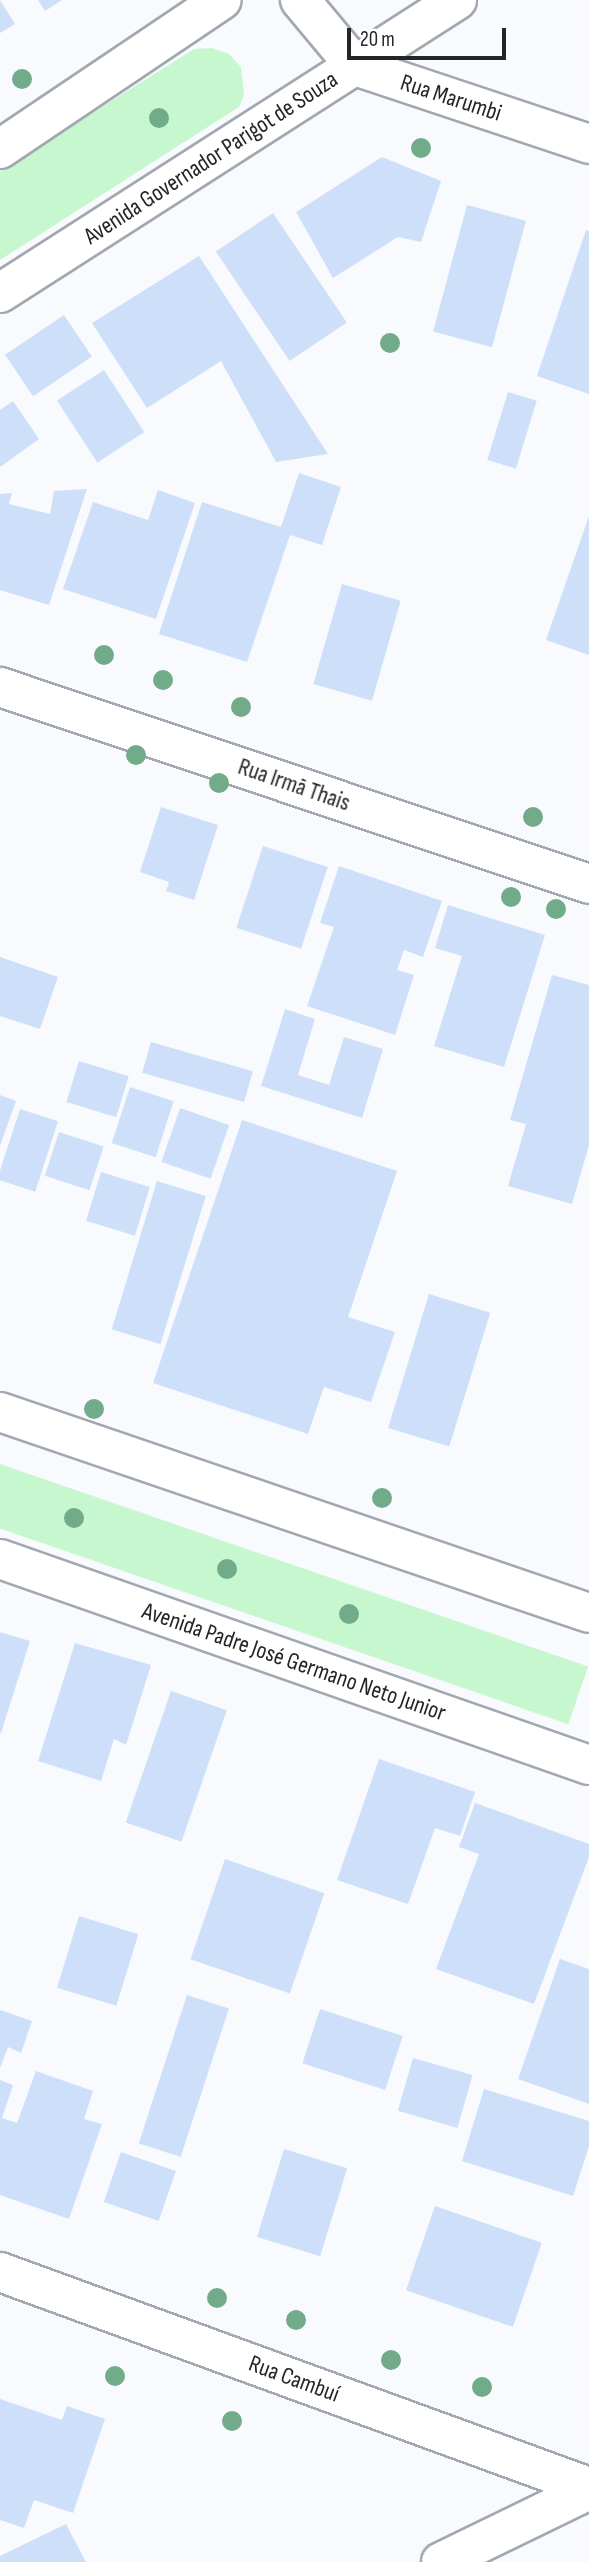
<!DOCTYPE html>
<meta charset="utf-8">
<style>
body{margin:0}
#map{position:relative;width:589px;height:2562px;overflow:hidden;background:#f8fafe;font-family:"Sofia Sans Condensed",sans-serif}
div>[style]{position:absolute}
.green>*{inset:0;background:#c7f7cf;transform-origin:0 0}
.building>*{inset:0;background:#cee0f9;transform-origin:0 0}
.roads{filter:drop-shadow(2px 0 #a2a8b0) drop-shadow(-2px 0 #a2a8b0) drop-shadow(0 2px #a2a8b0) drop-shadow(0 -2px #a2a8b0)}
.minor>*{height:38px;margin:-19px;padding:0 19px;transform-origin:19px;border-radius:19px;background:#fff}
.tertiary>*{height:38px;margin:-19px;padding:0 19px;transform-origin:19px;border-radius:19px;background:#fff}
.trees>*{width:20px;height:20px;margin:-10px;border-radius:50%;background:#71ab8a}
span{translate:-50% -50%;white-space:nowrap;text-align:center;line-height:1.15;-webkit-text-stroke:6px #fff;paint-order:stroke}
.street-label{font-size:24px;color:#232629}
.scale{position:absolute;left:347px;top:28px;width:159px;height:32px;box-sizing:border-box;border:4px solid #232629;border-top:0;padding-left:9px;font-size:21px;line-height:24px;white-space:nowrap;color:#232629;-webkit-text-stroke:5px #fff;paint-order:stroke}
</style>
<div id="map">
<div class="green">
<div style="clip-path:polygon(212px 48px,229px 54px,241px 67px,244px 95px,239px 107px,0 260px,0 171px,194px 49px)"></div>
<div style="left:0;top:1464px;width:622px;height:61px;rotate:19deg"></div>
</div>
<div class="building">
<div style="clip-path:polygon(0 0,15px 24px,0 33px)"></div>
<div style="clip-path:polygon(38px 0,62px 0,45px 11px)"></div>
<div style="clip-path:polygon(382px 157px,441px 181px,421px 242px,398px 237px,333px 278px,296px 212px)"></div>
<div style="left:467px;top:205px;width:61px;height:131px;rotate:15deg"></div>
<div style="left:273px;top:213px;width:132px;height:69px;rotate:56deg"></div>
<div style="clip-path:polygon(586px 230px,589px 231px,589px 394px,537px 376px)"></div>
<div style="clip-path:polygon(199px 256px,328px 454px,276px 462px,221px 361px,147px 408px,92px 323px)"></div>
<div style="left:64px;top:315px;width:50px;height:71px;rotate:56deg"></div>
<div style="left:104px;top:370px;width:74px;height:56px;rotate:57deg"></div>
<div style="left:508px;top:392px;width:30px;height:71px;rotate:17deg"></div>
<div style="clip-path:polygon(13px 401px,39px 439px,0 467px,0 410px)"></div>
<div style="clip-path:polygon(299px 473px,341px 487px,322px 545px,290px 535px,247px 662px,159px 634px,202px 502px,281px 527px)"></div>
<div style="clip-path:polygon(87px 489px,49px 605px,0 590px,0 494px,12px 493px,9px 504px,50px 514px,54px 491px)"></div>
<div style="clip-path:polygon(158px 490px,195px 503px,156px 619px,63px 589px,93px 502px,148px 520px)"></div>
<div style="clip-path:polygon(589px 516px,589px 655px,546px 640px)"></div>
<div style="left:342px;top:584px;width:61px;height:104px;rotate:16deg"></div>
<div style="clip-path:polygon(161px 807px,218px 825px,194px 900px,166px 891px,169px 882px,140px 872px)"></div>
<div style="left:263px;top:846px;width:68px;height:86px;rotate:18deg"></div>
<div style="clip-path:polygon(339px 866px,442px 901px,423px 957px,404px 950px,397px 970px,414px 975px,395px 1035px,307px 1006px,334px 927px,320px 923px)"></div>
<div style="clip-path:polygon(448px 905px,545px 935px,504px 1067px,434px 1046px,462px 956px,435px 948px)"></div>
<div style="clip-path:polygon(0 957px,58px 977px,40px 1029px,0 1016px)"></div>
<div style="clip-path:polygon(552px 975px,589px 985px,589px 1145px,572px 1204px,508px 1186px,526px 1124px,510px 1120px)"></div>
<div style="clip-path:polygon(285px 1009px,315px 1019px,298px 1075px,329px 1085px,344px 1037px,383px 1049px,362px 1118px,261px 1086px)"></div>
<div style="left:151px;top:1042px;width:106px;height:32px;rotate:16deg"></div>
<div style="left:79px;top:1061px;width:52px;height:43px;rotate:17deg"></div>
<div style="left:130px;top:1087px;width:46px;height:59px;rotate:18deg"></div>
<div style="clip-path:polygon(0 1095px,16px 1101px,0 1146px)"></div>
<div style="left:180px;top:1108px;width:52px;height:57px;rotate:19deg"></div>
<div style="left:20px;top:1109px;width:40px;height:74px;rotate:18deg"></div>
<div style="clip-path:polygon(242px 1120px,397px 1171px,348px 1317px,395px 1332px,371px 1402px,324px 1387px,308px 1434px,153px 1383px)"></div>
<div style="left:59px;top:1132px;width:47px;height:46px;rotate:18deg"></div>
<div style="left:101px;top:1172px;width:51px;height:51px;rotate:17deg"></div>
<div style="left:157px;top:1181px;width:51px;height:155px;rotate:17deg"></div>
<div style="left:429px;top:1294px;width:64px;height:140px;rotate:17deg"></div>
<div style="clip-path:polygon(0 1632px,30px 1641px,1px 1733px,0 1733px)"></div>
<div style="clip-path:polygon(75px 1643px,151px 1665px,126px 1745px,114px 1739px,101px 1781px,38px 1761px)"></div>
<div style="left:171px;top:1691px;width:59px;height:139px;rotate:19deg"></div>
<div style="clip-path:polygon(379px 1759px,475px 1792px,460px 1836px,435px 1828px,408px 1904px,337px 1880px)"></div>
<div style="clip-path:polygon(475px 1803px,589px 1844px,589px 1857px,534px 2004px,436px 1969px,479px 1854px,459px 1847px)"></div>
<div style="left:225px;top:1859px;width:105px;height:106px;rotate:19deg"></div>
<div style="left:79px;top:1916px;width:62px;height:75px;rotate:17deg"></div>
<div style="clip-path:polygon(560px 1959px,589px 1969px,589px 2104px,518px 2079px)"></div>
<div style="left:187px;top:1995px;width:44px;height:156px;rotate:18deg"></div>
<div style="left:320px;top:2009px;width:87px;height:57px;rotate:18deg"></div>
<div style="clip-path:polygon(0 2010px,32px 2021px,21px 2053px,8px 2047px,0 2068px)"></div>
<div style="left:413px;top:2058px;width:62px;height:55px;rotate:16deg"></div>
<div style="clip-path:polygon(36px 2071px,93px 2091px,84px 2119px,102px 2124px,69px 2219px,0 2195px,0 2080px,13px 2085px,2px 2118px,17px 2123px)"></div>
<div style="clip-path:polygon(484px 2089px,589px 2121px,589px 2146px,573px 2196px,462px 2161px)"></div>
<div style="left:284px;top:2149px;width:66px;height:92px;rotate:17deg"></div>
<div style="left:121px;top:2152px;width:58px;height:53px;rotate:19deg"></div>
<div style="left:435px;top:2206px;width:113px;height:89px;rotate:19deg"></div>
<div style="clip-path:polygon(0 2399px,62px 2420px,67px 2406px,105px 2419px,73px 2513px,34px 2500px,24px 2528px,0 2520px)"></div>
<div style="clip-path:polygon(66px 2524px,86px 2562px,0 2562px,0 2556px)"></div>
</div>
<div class="roads">
<div class="minor">
<div style="left:300px;top:0;width:86px;rotate:50.2deg"></div>
<div style="left:355px;top:66px;width:247px;rotate:18.4deg"></div>
<div style="left:0;top:687px;width:621px;rotate:18.49deg"></div>
<div style="left:0;top:2272px;width:627px;rotate:20.05deg"></div>
<div style="left:441px;top:2562px;width:165px;rotate:-25.9deg"></div>
</div>
<div class="tertiary">
<div style="left:0;top:149px;width:267px;rotate:-33.9deg"></div>
<div style="left:0;top:293px;width:543px;rotate:-32.67deg"></div>
<div style="left:0;top:1412px;width:622px;rotate:18.84deg"></div>
<div style="left:0;top:1559px;width:624px;rotate:19.28deg"></div>
</div>
</div>
<div class="trees">
<div style="left:22px;top:79px"></div>
<div style="left:159px;top:118px"></div>
<div style="left:421px;top:148px"></div>
<div style="left:390px;top:343px"></div>
<div style="left:104px;top:655px"></div>
<div style="left:163px;top:680px"></div>
<div style="left:241px;top:707px"></div>
<div style="left:136px;top:755px"></div>
<div style="left:219px;top:783px"></div>
<div style="left:533px;top:817px"></div>
<div style="left:511px;top:897px"></div>
<div style="left:556px;top:909px"></div>
<div style="left:94px;top:1409px"></div>
<div style="left:382px;top:1498px"></div>
<div style="left:74px;top:1518px"></div>
<div style="left:227px;top:1569px"></div>
<div style="left:349px;top:1614px"></div>
<div style="left:217px;top:2298px"></div>
<div style="left:296px;top:2320px"></div>
<div style="left:391px;top:2360px"></div>
<div style="left:115px;top:2376px"></div>
<div style="left:482px;top:2387px"></div>
<div style="left:232px;top:2421px"></div>
</div>
<div class="street-label">
<span style="left:451px;top:98px;rotate:18deg">Rua Marumbi</span>
<span style="left:211px;top:158px;rotate:-33deg">Avenida Governador Parigot de Souza</span>
<span style="left:294px;top:785px;rotate:19deg">Rua Irmã Thais</span>
<span style="left:294px;top:1662px;rotate:19deg">Avenida Padre José Germano Neto Junior</span>
<span style="left:294px;top:2379px;rotate:20deg">Rua Cambuí</span>
</div>
<div class="scale">20 m</div>
</div>
